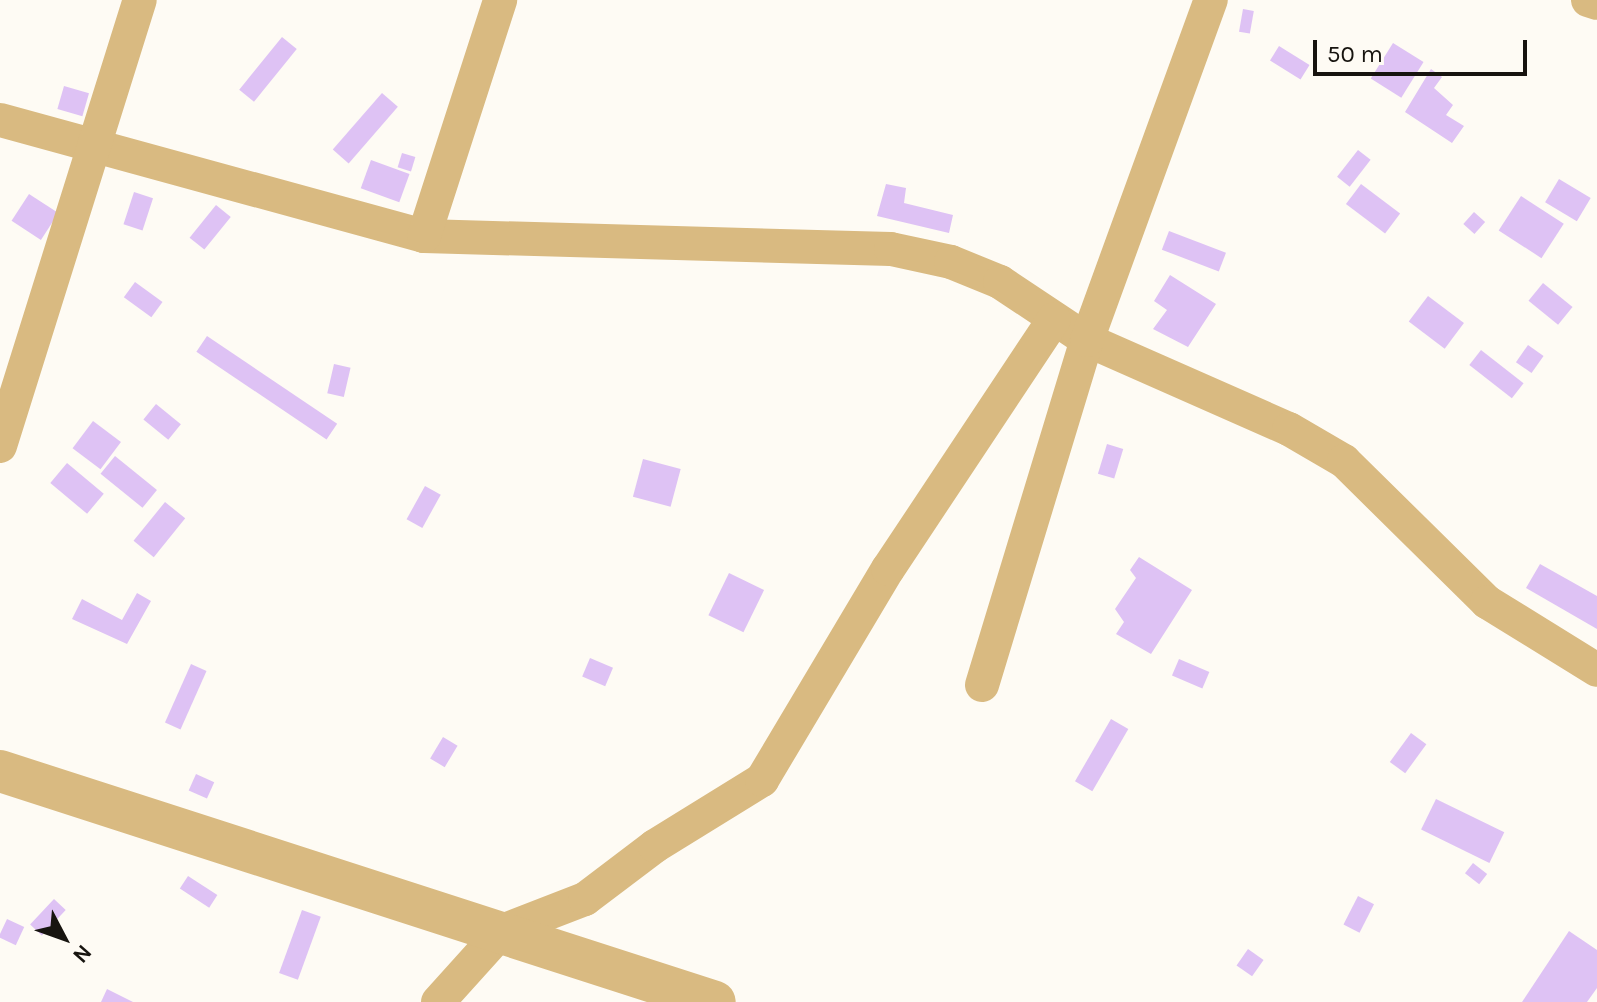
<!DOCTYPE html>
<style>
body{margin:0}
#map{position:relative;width:1597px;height:1002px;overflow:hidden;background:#fefbf4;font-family:Karla,sans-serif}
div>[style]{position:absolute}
.building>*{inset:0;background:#dec2f4;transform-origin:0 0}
.minor>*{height:34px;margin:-17px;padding:0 17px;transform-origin:17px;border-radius:17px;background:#d9ba81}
.tertiary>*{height:42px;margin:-21px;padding:0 21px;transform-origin:21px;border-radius:21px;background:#d9ba81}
span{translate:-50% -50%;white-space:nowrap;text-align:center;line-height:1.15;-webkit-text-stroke:6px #fefbf4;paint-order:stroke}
.north{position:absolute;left:24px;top:898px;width:80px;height:80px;-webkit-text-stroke:6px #fefbf4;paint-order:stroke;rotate:131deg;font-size:22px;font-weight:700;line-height:32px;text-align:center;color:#17140f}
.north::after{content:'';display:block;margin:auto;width:28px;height:36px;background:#17140f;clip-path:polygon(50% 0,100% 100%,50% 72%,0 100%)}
.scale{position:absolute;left:1313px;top:40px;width:214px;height:36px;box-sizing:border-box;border:4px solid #17140f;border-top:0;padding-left:10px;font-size:24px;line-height:28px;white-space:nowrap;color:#17140f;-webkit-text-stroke:6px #fefbf4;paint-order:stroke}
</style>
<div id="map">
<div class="building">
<div style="left:1243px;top:9px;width:11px;height:23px;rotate:10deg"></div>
<div style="left:282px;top:37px;width:19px;height:68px;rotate:39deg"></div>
<div style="left:1393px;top:43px;width:36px;height:42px;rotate:32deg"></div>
<div style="left:1279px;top:46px;width:36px;height:17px;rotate:32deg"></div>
<div style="clip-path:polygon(1431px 69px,1442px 77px,1434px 88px,1453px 105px,1446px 115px,1464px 126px,1452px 143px,1405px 112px)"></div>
<div style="left:64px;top:86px;width:26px;height:24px;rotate:16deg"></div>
<div style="left:382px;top:93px;width:21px;height:75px;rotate:41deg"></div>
<div style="left:1358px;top:150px;width:16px;height:34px;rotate:38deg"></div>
<div style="left:402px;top:153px;width:14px;height:15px;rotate:17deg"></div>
<div style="left:371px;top:160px;width:41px;height:30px;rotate:20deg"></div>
<div style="left:1559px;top:179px;width:37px;height:27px;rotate:31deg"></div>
<div style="clip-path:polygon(886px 184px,906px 188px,904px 203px,953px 215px,949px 233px,877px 216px)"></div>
<div style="left:1361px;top:184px;width:49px;height:25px;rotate:37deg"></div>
<div style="left:134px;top:192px;width:20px;height:34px;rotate:18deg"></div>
<div style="left:29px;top:194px;width:35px;height:32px;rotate:33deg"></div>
<div style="left:1521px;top:196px;width:51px;height:41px;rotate:33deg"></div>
<div style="left:216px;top:205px;width:19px;height:42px;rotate:39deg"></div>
<div style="left:1474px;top:212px;width:15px;height:16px;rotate:42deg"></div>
<div style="left:1169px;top:231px;width:61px;height:20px;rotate:21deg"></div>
<div style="clip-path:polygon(1170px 275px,1216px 304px,1188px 347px,1153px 329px,1167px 310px,1154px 301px)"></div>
<div style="left:135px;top:282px;width:34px;height:19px;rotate:36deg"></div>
<div style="left:1543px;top:283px;width:38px;height:23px;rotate:39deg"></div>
<div style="left:1428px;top:296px;width:45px;height:32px;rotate:37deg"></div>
<div style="left:207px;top:336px;width:157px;height:19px;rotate:34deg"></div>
<div style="left:1528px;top:345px;width:19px;height:21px;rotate:35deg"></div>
<div style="left:1481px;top:350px;width:54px;height:19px;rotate:38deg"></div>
<div style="left:334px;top:364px;width:17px;height:30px;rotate:13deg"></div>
<div style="left:156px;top:404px;width:32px;height:20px;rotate:39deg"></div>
<div style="left:93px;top:421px;width:35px;height:34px;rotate:37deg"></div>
<div style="left:1107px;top:444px;width:17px;height:31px;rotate:17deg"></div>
<div style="left:115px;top:456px;width:54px;height:23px;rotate:39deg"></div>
<div style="left:643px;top:459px;width:39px;height:39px;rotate:15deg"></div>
<div style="left:67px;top:463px;width:48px;height:26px;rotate:40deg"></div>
<div style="left:425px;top:486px;width:18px;height:38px;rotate:29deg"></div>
<div style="left:165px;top:502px;width:26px;height:50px;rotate:39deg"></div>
<div style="clip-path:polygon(1139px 557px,1192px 590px,1151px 654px,1116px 634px,1124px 622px,1115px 609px,1136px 578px,1130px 570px)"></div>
<div style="clip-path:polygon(1540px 564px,1597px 596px,1597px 629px,1526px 588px)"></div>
<div style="left:729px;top:573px;width:39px;height:47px;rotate:26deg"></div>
<div style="clip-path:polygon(137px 593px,151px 601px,127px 644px,72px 619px,82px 599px,122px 620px)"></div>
<div style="left:590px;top:658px;width:25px;height:20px;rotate:23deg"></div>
<div style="left:1179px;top:659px;width:33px;height:18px;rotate:23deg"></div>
<div style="left:191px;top:664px;width:17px;height:64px;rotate:24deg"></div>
<div style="left:1111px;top:719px;width:20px;height:72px;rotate:30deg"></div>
<div style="left:1411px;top:733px;width:19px;height:36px;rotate:36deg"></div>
<div style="left:443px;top:737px;width:17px;height:25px;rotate:31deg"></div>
<div style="left:196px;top:774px;width:20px;height:18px;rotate:24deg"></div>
<div style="left:1436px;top:799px;width:76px;height:34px;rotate:26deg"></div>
<div style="left:1473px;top:863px;width:18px;height:13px;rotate:38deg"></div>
<div style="left:188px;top:876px;width:35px;height:15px;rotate:33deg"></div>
<div style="left:1358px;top:896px;width:18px;height:32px;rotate:27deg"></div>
<div style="left:54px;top:899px;width:16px;height:35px;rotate:43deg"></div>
<div style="left:302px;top:910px;width:20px;height:67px;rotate:20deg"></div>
<div style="left:7px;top:919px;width:19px;height:20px;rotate:25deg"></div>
<div style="clip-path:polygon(1569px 931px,1597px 950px,1597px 988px,1587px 1002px,1522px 1002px)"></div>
<div style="left:1248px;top:949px;width:19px;height:20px;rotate:35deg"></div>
<div style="clip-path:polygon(107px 989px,133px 1002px,101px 1002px)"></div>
</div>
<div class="minor">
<div style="left:1588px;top:0;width:9px;rotate:18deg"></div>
<div style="left:0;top:120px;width:440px;rotate:15.3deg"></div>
<div style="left:424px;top:236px;width:467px;rotate:1.6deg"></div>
<div style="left:891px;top:249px;width:61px;rotate:12.2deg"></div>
<div style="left:951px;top:262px;width:53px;rotate:22.2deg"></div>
<div style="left:1000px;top:282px;width:105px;rotate:33.7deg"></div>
<div style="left:1087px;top:340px;width:221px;rotate:23.8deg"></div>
<div style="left:1289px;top:429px;width:64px;rotate:30.2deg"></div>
<div style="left:1344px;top:461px;width:201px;rotate:44.6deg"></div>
<div style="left:1487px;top:602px;width:129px;rotate:31.7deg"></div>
<div style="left:424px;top:236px;width:248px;rotate:-72.1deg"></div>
<div style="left:0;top:446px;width:467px;rotate:-72.6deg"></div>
<div style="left:982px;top:685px;width:361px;rotate:-73.1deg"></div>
<div style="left:1087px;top:340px;width:362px;rotate:-70deg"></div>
<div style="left:438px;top:1002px;width:96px;rotate:-48deg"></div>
<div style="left:502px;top:931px;width:89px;rotate:-21.1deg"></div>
<div style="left:585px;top:899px;width:88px;rotate:-37.1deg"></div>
<div style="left:655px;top:846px;width:126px;rotate:-31.7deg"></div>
<div style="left:762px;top:780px;width:246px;rotate:-59.2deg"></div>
<div style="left:888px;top:569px;width:300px;rotate:-56.4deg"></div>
</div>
<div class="tertiary">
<div style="left:0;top:771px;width:751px;rotate:17.9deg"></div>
</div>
<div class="north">N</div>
<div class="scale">50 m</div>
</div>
